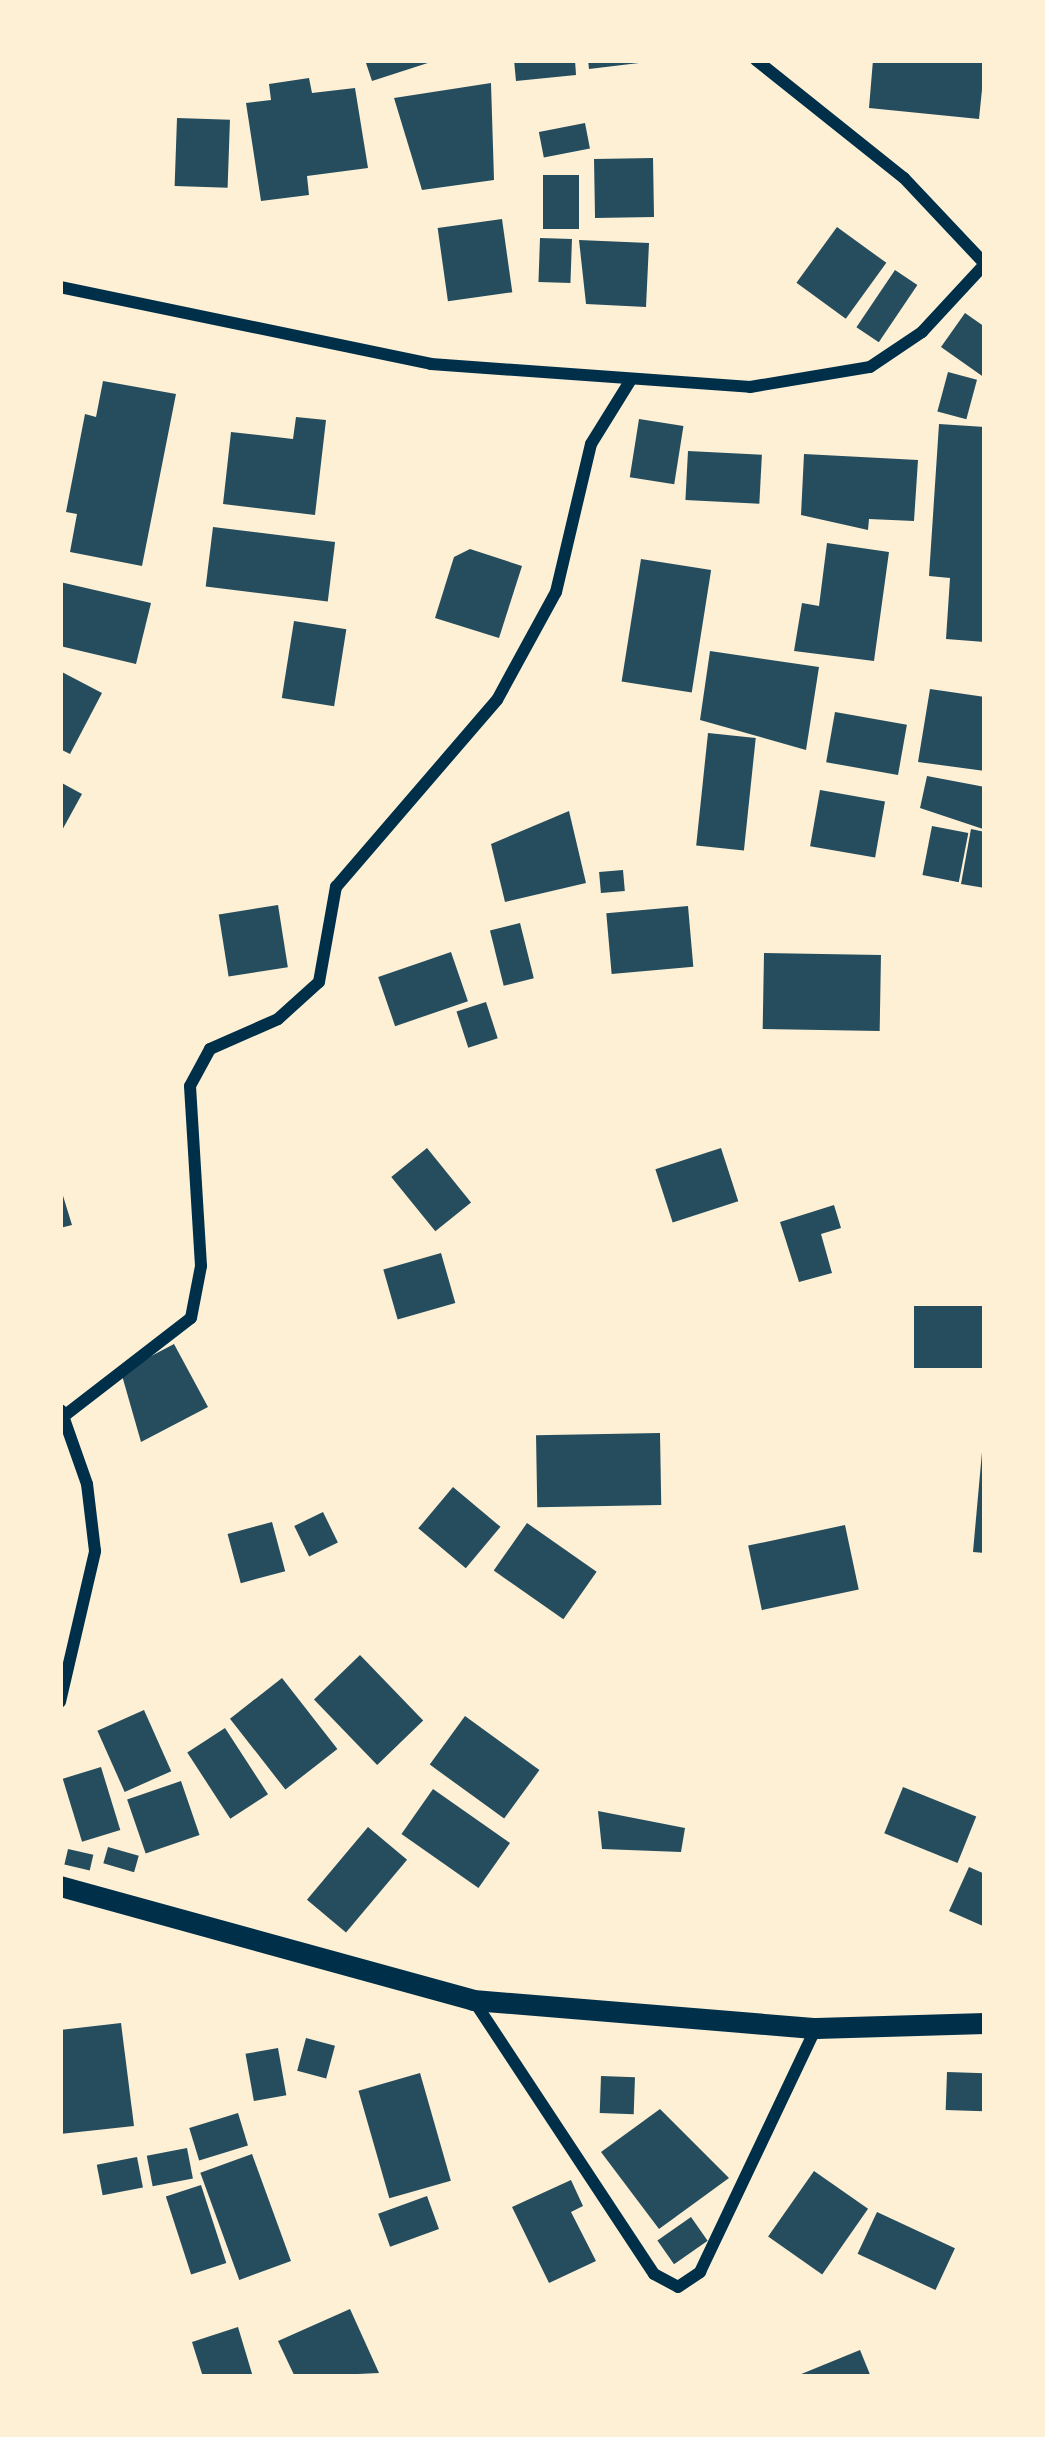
<!DOCTYPE html>
<style>
body{margin:0}
#map{position:relative;width:1045px;height:2437px;overflow:hidden;background:#fdf0d5;font-family:Raleway,sans-serif}
div>[style]{position:absolute}
.building>*{inset:0;background:#264d5e;transform-origin:0 0}
.minor>*{height:12px;margin:-6px;padding:0 6px;transform-origin:6px;border-radius:6px;background:#003049}
.tertiary>*{height:21px;margin:-10.5px;padding:0 10.5px;transform-origin:10.5px;border-radius:10.5px;background:#003049}
span{translate:-50% -50%;white-space:nowrap;text-align:center;line-height:1.15;-webkit-text-stroke:9px #fdf0d5;paint-order:stroke}
.frame{position:absolute;inset:0;border:63px solid #fdf0d5;pointer-events:none}
</style>
<div id="map">
<div class="building">
<div style="clip-path:polygon(365px 60px,434px 60px,434px 61px,372px 81px)"></div>
<div style="clip-path:polygon(514px 60px,575px 60px,576px 75px,516px 81px)"></div>
<div style="clip-path:polygon(588px 60px,638px 60px,639px 63px,589px 69px)"></div>
<div style="clip-path:polygon(873px 60px,985px 60px,979px 119px,869px 108px)"></div>
<div style="clip-path:polygon(309px 78px,312px 93px,355px 88px,368px 168px,307px 176px,309px 195px,261px 201px,246px 103px,271px 100px,269px 84px)"></div>
<div style="clip-path:polygon(491px 83px,494px 180px,422px 190px,394px 98px)"></div>
<div style="left:177px;top:118px;width:53px;height:68px;rotate:2deg"></div>
<div style="left:585px;top:123px;width:26px;height:47px;rotate:79deg"></div>
<div style="left:653px;top:158px;width:59px;height:59px;rotate:89deg"></div>
<div style="left:579px;top:175px;width:54px;height:36px;rotate:90deg"></div>
<div style="left:502px;top:219px;width:74px;height:65px;rotate:82deg"></div>
<div style="left:837px;top:227px;width:61px;height:69px;rotate:36deg"></div>
<div style="left:540px;top:238px;width:32px;height:44px;rotate:2deg"></div>
<div style="clip-path:polygon(579px 240px,649px 243px,646px 307px,586px 304px)"></div>
<div style="left:895px;top:270px;width:27px;height:69px;rotate:34deg"></div>
<div style="clip-path:polygon(965px 313px,985px 327px,985px 378px,941px 347px)"></div>
<div style="left:948px;top:372px;width:30px;height:41px;rotate:15deg"></div>
<div style="clip-path:polygon(103px 381px,176px 394px,142px 566px,70px 552px,77px 514px,66px 512px,85px 414px,96px 417px)"></div>
<div style="clip-path:polygon(296px 417px,326px 420px,315px 515px,223px 504px,231px 432px,293px 439px)"></div>
<div style="left:639px;top:419px;width:45px;height:59px;rotate:9deg"></div>
<div style="clip-path:polygon(939px 424px,985px 427px,985px 642px,946px 639px,950px 578px,929px 576px)"></div>
<div style="left:688px;top:451px;width:74px;height:49px;rotate:3deg"></div>
<div style="clip-path:polygon(804px 454px,918px 460px,914px 521px,869px 519px,868px 530px,801px 515px)"></div>
<div style="left:213px;top:527px;width:123px;height:60px;rotate:7deg"></div>
<div style="clip-path:polygon(827px 543px,889px 552px,874px 661px,794px 651px,802px 603px,819px 606px)"></div>
<div style="clip-path:polygon(470px 549px,522px 566px,499px 638px,435px 618px,454px 557px)"></div>
<div style="left:641px;top:559px;width:71px;height:124px;rotate:9deg"></div>
<div style="clip-path:polygon(60px 582px,151px 603px,136px 664px,60px 646px)"></div>
<div style="left:294px;top:621px;width:53px;height:78px;rotate:9deg"></div>
<div style="clip-path:polygon(710px 651px,819px 667px,806px 750px,700px 720px)"></div>
<div style="clip-path:polygon(60px 671px,102px 693px,70px 754px,60px 749px)"></div>
<div style="clip-path:polygon(930px 689px,985px 697px,985px 771px,918px 762px)"></div>
<div style="left:835px;top:712px;width:73px;height:51px;rotate:10deg"></div>
<div style="left:708px;top:733px;width:48px;height:113px;rotate:6deg"></div>
<div style="clip-path:polygon(927px 776px,985px 787px,983px 829px,920px 808px)"></div>
<div style="clip-path:polygon(60px 782px,82px 794px,60px 834px)"></div>
<div style="left:820px;top:790px;width:66px;height:57px;rotate:10deg"></div>
<div style="clip-path:polygon(569px 811px,586px 883px,505px 902px,491px 844px)"></div>
<div style="left:932px;top:826px;width:37px;height:50px;rotate:11deg"></div>
<div style="clip-path:polygon(971px 829px,985px 832px,985px 888px,961px 884px)"></div>
<div style="left:623px;top:870px;width:21px;height:24px;rotate:85deg"></div>
<div style="left:278px;top:905px;width:63px;height:60px;rotate:81deg"></div>
<div style="left:688px;top:906px;width:61px;height:82px;rotate:85deg"></div>
<div style="left:520px;top:923px;width:57px;height:31px;rotate:76deg"></div>
<div style="left:451px;top:952px;width:52px;height:77px;rotate:71deg"></div>
<div style="left:764px;top:953px;width:117px;height:76px;rotate:1deg"></div>
<div style="left:486px;top:1002px;width:38px;height:31px;rotate:72deg"></div>
<div style="left:427px;top:1148px;width:70px;height:46px;rotate:51deg"></div>
<div style="left:721px;top:1148px;width:56px;height:69px;rotate:72deg"></div>
<div style="clip-path:polygon(60px 1186px,72px 1225px,60px 1228px)"></div>
<div style="clip-path:polygon(834px 1205px,841px 1228px,821px 1234px,832px 1273px,799px 1282px,780px 1222px)"></div>
<div style="left:441px;top:1253px;width:52px;height:60px;rotate:74deg"></div>
<div style="left:985px;top:1306px;width:62px;height:71px;rotate:90deg"></div>
<div style="clip-path:polygon(174px 1344px,208px 1407px,141px 1442px,121px 1372px)"></div>
<div style="left:660px;top:1433px;width:72px;height:124px;rotate:89deg"></div>
<div style="clip-path:polygon(982px 1452px,985px 1453px,985px 1553px,973px 1552px)"></div>
<div style="left:453px;top:1487px;width:62px;height:54px;rotate:40deg"></div>
<div style="left:323px;top:1512px;width:34px;height:32px;rotate:64deg"></div>
<div style="left:272px;top:1522px;width:51px;height:46px;rotate:75deg"></div>
<div style="left:527px;top:1523px;width:85px;height:58px;rotate:35deg"></div>
<div style="left:845px;top:1525px;width:66px;height:99px;rotate:78deg"></div>
<div style="left:360px;top:1655px;width:91px;height:64px;rotate:46deg"></div>
<div style="left:282px;top:1678px;width:90px;height:66px;rotate:52deg"></div>
<div style="left:144px;top:1710px;width:67px;height:51px;rotate:66deg"></div>
<div style="left:465px;top:1716px;width:92px;height:60px;rotate:36deg"></div>
<div style="left:225px;top:1728px;width:79px;height:45px;rotate:57deg"></div>
<div style="left:101px;top:1767px;width:66px;height:40px;rotate:73deg"></div>
<div style="left:181px;top:1781px;width:57px;height:57px;rotate:71deg"></div>
<div style="left:903px;top:1787px;width:79px;height:50px;rotate:22deg"></div>
<div style="left:433px;top:1789px;width:94px;height:55px;rotate:35deg"></div>
<div style="clip-path:polygon(598px 1811px,685px 1828px,681px 1852px,602px 1849px)"></div>
<div style="left:368px;top:1827px;width:51px;height:95px;rotate:40deg"></div>
<div style="left:108px;top:1847px;width:32px;height:17px;rotate:16deg"></div>
<div style="left:68px;top:1849px;width:26px;height:16px;rotate:13deg"></div>
<div style="clip-path:polygon(969px 1867px,985px 1874px,983px 1926px,949px 1911px)"></div>
<div style="clip-path:polygon(121px 2023px,134px 2126px,60px 2134px,60px 2030px)"></div>
<div style="left:306px;top:2038px;width:30px;height:34px;rotate:15deg"></div>
<div style="left:278px;top:2048px;width:48px;height:33px;rotate:80deg"></div>
<div style="left:947px;top:2072px;width:38px;height:38px;rotate:2deg"></div>
<div style="left:420px;top:2073px;width:112px;height:64px;rotate:74deg"></div>
<div style="left:601px;top:2076px;width:34px;height:37px;rotate:2deg"></div>
<div style="clip-path:polygon(660px 2109px,729px 2178px,659px 2229px,601px 2152px)"></div>
<div style="left:238px;top:2113px;width:34px;height:51px;rotate:73deg"></div>
<div style="left:187px;top:2148px;width:31px;height:41px;rotate:79deg"></div>
<div style="left:252px;top:2154px;width:114px;height:55px;rotate:70deg"></div>
<div style="left:137px;top:2157px;width:31px;height:41px;rotate:79deg"></div>
<div style="left:814px;top:2171px;width:66px;height:80px;rotate:35deg"></div>
<div style="clip-path:polygon(571px 2180px,583px 2206px,571px 2212px,596px 2261px,549px 2283px,512px 2207px)"></div>
<div style="left:201px;top:2185px;width:82px;height:37px;rotate:72deg"></div>
<div style="left:427px;top:2196px;width:35px;height:52px;rotate:70deg"></div>
<div style="left:877px;top:2212px;width:86px;height:46px;rotate:25deg"></div>
<div style="left:691px;top:2217px;width:29px;height:41px;rotate:55deg"></div>
<div style="clip-path:polygon(350px 2309px,379px 2373px,295px 2377px,278px 2341px)"></div>
<div style="clip-path:polygon(238px 2327px,253px 2377px,203px 2377px,192px 2342px)"></div>
<div style="clip-path:polygon(860px 2350px,871px 2377px,794px 2377px)"></div>
</div>
<div class="minor">
<div style="left:756px;top:60px;width:189px;rotate:38.6deg"></div>
<div style="left:904px;top:178px;width:118px;rotate:46.7deg"></div>
<div style="left:60px;top:287px;width:379px;rotate:11.7deg"></div>
<div style="left:431px;top:364px;width:320px;rotate:4.1deg"></div>
<div style="left:750px;top:387px;width:122px;rotate:-9.5deg"></div>
<div style="left:870px;top:367px;width:63px;rotate:-33.9deg"></div>
<div style="left:922px;top:332px;width:93px;rotate:-47.2deg"></div>
<div style="left:64px;top:1416px;width:160px;rotate:-37.7deg"></div>
<div style="left:191px;top:1318px;width:53px;rotate:-79.1deg"></div>
<div style="left:201px;top:1266px;width:180px;rotate:-93.5deg"></div>
<div style="left:190px;top:1086px;width:42px;rotate:-61.6deg"></div>
<div style="left:210px;top:1049px;width:74px;rotate:-23.8deg"></div>
<div style="left:278px;top:1019px;width:55px;rotate:-42.1deg"></div>
<div style="left:319px;top:982px;width:97px;rotate:-79.9deg"></div>
<div style="left:336px;top:887px;width:247px;rotate:-49.3deg"></div>
<div style="left:497px;top:700px;width:123px;rotate:-61.4deg"></div>
<div style="left:556px;top:592px;width:152px;rotate:-76.7deg"></div>
<div style="left:591px;top:444px;width:74px;rotate:-58.2deg"></div>
<div style="left:60px;top:1702px;width:155px;rotate:-76.9deg"></div>
<div style="left:95px;top:1551px;width:67px;rotate:-96.8deg"></div>
<div style="left:87px;top:1484px;width:78px;rotate:-109.4deg"></div>
<div style="left:474px;top:2001px;width:327px;rotate:56.6deg"></div>
<div style="left:654px;top:2274px;width:27px;rotate:28deg"></div>
<div style="left:678px;top:2287px;width:27px;rotate:-34deg"></div>
<div style="left:700px;top:2272px;width:270px;rotate:-64.6deg"></div>
</div>
<div class="tertiary">
<div style="left:60px;top:1886px;width:428px;rotate:15.4deg"></div>
<div style="left:473px;top:2000px;width:344px;rotate:4.7deg"></div>
<div style="left:816px;top:2028px;width:169px;rotate:-1.7deg"></div>
</div>
<div class="frame"></div>
</div>
